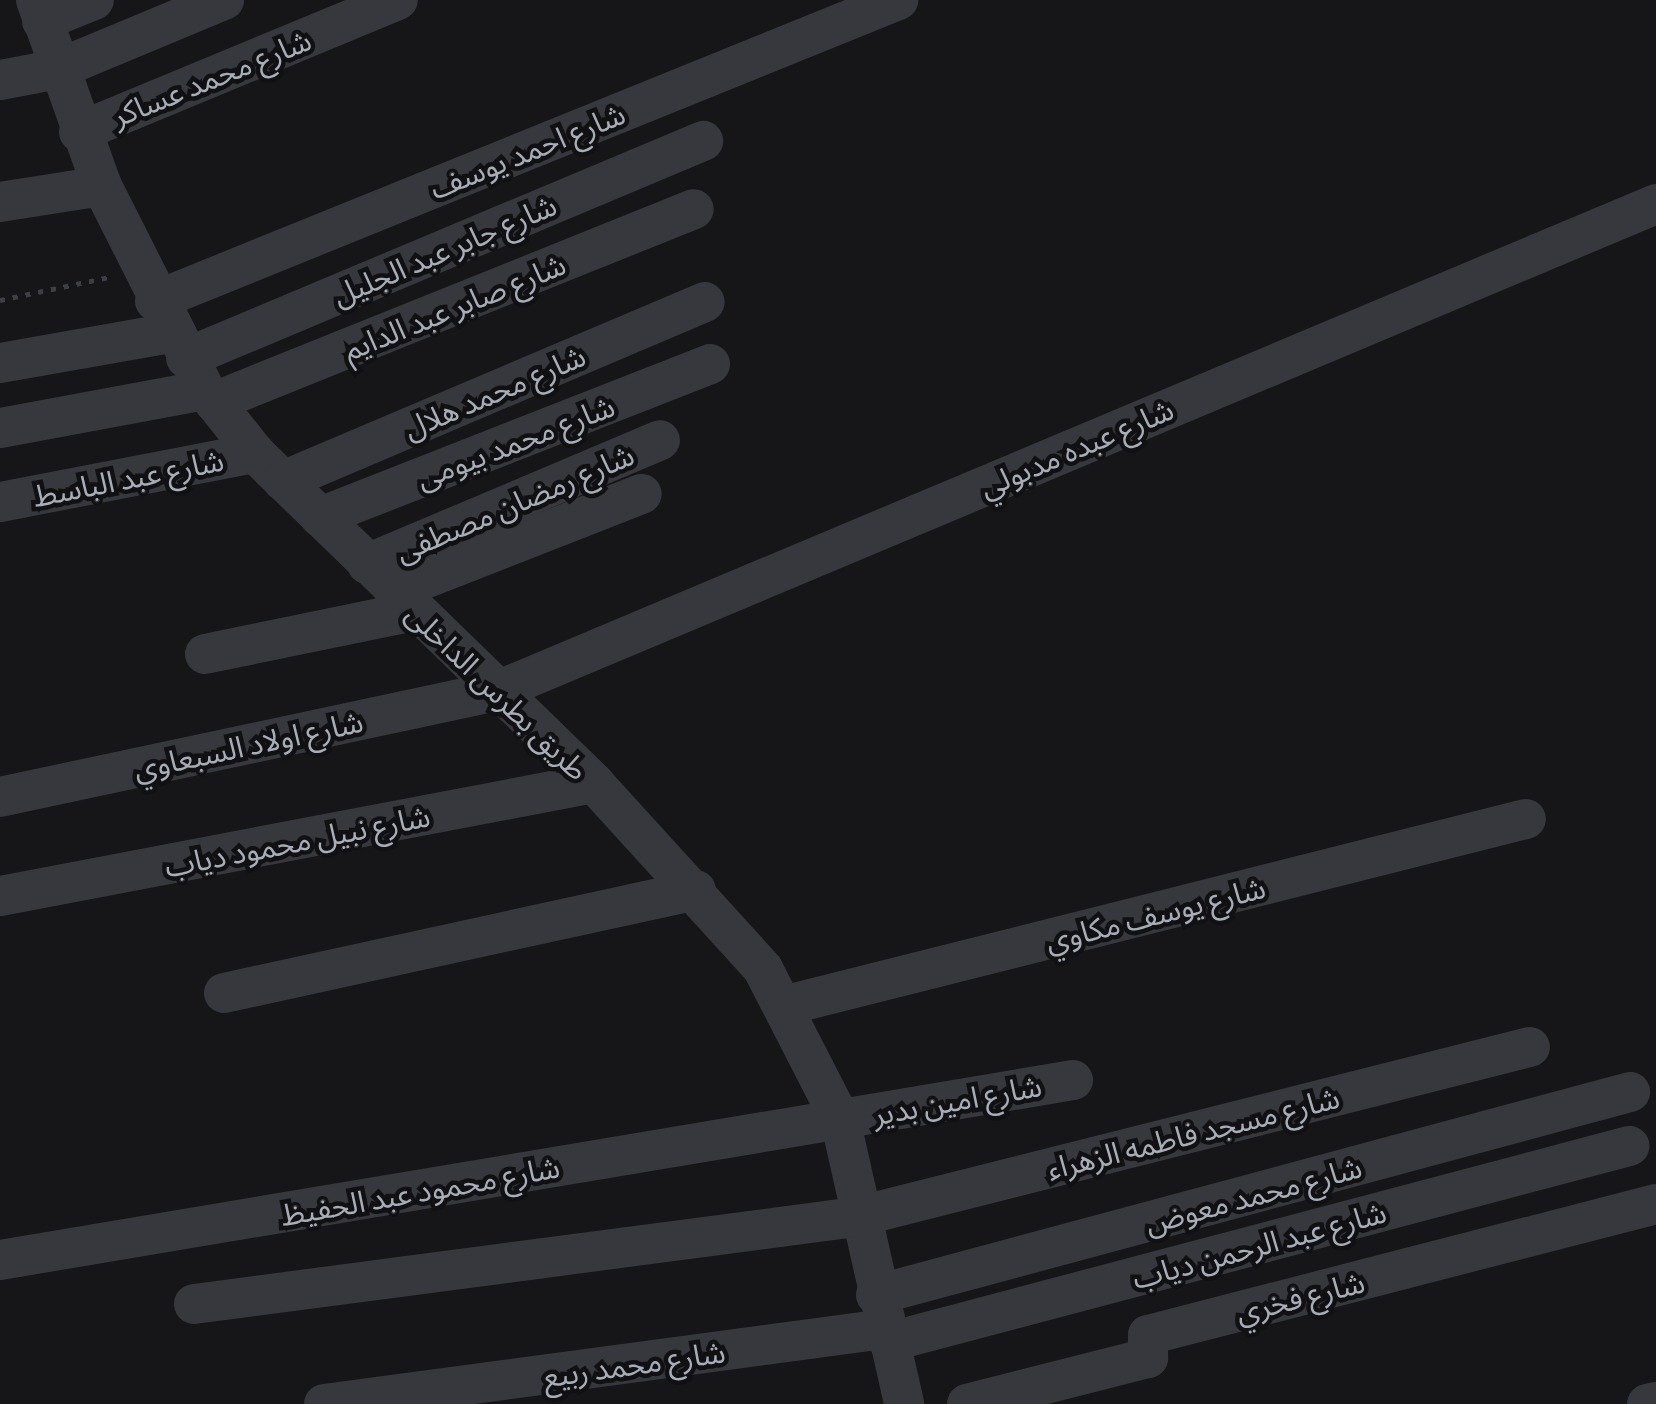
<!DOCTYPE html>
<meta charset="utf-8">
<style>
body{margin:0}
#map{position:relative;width:1656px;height:1404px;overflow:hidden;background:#161618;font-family:Commissioner,"Noto Sans Arabic",sans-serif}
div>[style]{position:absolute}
.path>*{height:5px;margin-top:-2.5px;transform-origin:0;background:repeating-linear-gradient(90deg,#3d3f44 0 5px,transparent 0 13px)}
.minor>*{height:40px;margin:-20px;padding:0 20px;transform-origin:20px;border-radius:20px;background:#37383d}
span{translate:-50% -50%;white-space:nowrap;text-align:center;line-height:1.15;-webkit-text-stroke:9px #111113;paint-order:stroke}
.street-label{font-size:30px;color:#a8adb8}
</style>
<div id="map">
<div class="path">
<div style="left:0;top:300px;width:111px;rotate:-11.9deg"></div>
</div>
<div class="minor">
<div style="left:36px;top:0;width:197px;rotate:70.5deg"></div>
<div style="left:102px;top:186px;width:229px;rotate:63.2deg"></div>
<div style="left:205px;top:390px;width:80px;rotate:51.6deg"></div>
<div style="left:255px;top:453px;width:473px;rotate:44.2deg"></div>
<div style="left:594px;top:783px;width:251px;rotate:47.7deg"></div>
<div style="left:763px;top:969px;width:169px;rotate:62.8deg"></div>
<div style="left:840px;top:1119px;width:292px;rotate:77.3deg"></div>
<div style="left:42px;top:21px;width:56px;rotate:-22deg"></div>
<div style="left:0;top:80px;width:59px;rotate:-10.7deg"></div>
<div style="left:58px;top:69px;width:180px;rotate:-22.6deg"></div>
<div style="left:79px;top:132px;width:345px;rotate:-22.5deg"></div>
<div style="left:0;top:202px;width:103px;rotate:-8.9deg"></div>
<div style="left:155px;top:301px;width:802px;rotate:-22.05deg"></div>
<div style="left:186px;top:358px;width:561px;rotate:-22.77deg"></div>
<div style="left:0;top:363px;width:173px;rotate:-10deg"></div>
<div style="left:214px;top:402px;width:517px;rotate:-21.9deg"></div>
<div style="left:0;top:428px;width:208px;rotate:-10.5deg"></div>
<div style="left:283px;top:481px;width:458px;rotate:-23deg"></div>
<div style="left:0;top:502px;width:260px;rotate:-10.9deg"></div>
<div style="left:320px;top:517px;width:419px;rotate:-21.4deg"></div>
<div style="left:367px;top:564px;width:318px;rotate:-22.9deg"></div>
<div style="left:394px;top:591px;width:266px;rotate:-21.4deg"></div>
<div style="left:205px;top:654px;width:213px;rotate:-11.6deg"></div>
<div style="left:0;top:797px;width:508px;rotate:-12.04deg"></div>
<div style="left:497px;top:691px;width:1257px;rotate:-22.79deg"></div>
<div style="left:0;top:896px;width:605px;rotate:-10.77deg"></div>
<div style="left:224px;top:993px;width:483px;rotate:-12.3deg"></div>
<div style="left:783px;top:1006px;width:766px;rotate:-14.13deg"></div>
<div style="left:0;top:1260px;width:1088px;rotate:-9.52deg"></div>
<div style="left:876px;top:1295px;width:781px;rotate:-15.07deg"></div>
<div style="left:194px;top:1304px;width:668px;rotate:-7.49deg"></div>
<div style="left:856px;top:1217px;width:695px;rotate:-14.16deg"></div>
<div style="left:889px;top:1342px;width:766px;rotate:-14.83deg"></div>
<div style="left:324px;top:1404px;width:565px;rotate:-7.63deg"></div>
<div style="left:967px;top:1404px;width:187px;rotate:-14.3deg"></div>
<div style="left:1148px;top:1358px;width:23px;rotate:-90deg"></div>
<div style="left:1148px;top:1335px;width:525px;rotate:-14.46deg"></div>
<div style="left:1647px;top:1404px;width:9px;rotate:-13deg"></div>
</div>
<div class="street-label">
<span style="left:211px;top:77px;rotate:-22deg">شارع محمد عساكر</span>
<span style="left:527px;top:150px;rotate:-22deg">شارع احمد يوسف</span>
<span style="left:444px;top:249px;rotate:-23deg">شارع جابر عبد الجليل</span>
<span style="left:454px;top:306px;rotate:-22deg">شارع صابر عبد الدايم</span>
<span style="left:494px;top:391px;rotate:-23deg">شارع محمد هلال</span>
<span style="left:515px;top:441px;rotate:-21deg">شارع محمد بيومى</span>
<span style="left:1076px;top:447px;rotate:-23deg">شارع عبده مدبولي</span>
<span style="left:128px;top:477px;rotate:-11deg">شارع عبد الباسط</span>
<span style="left:514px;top:502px;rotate:-23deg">شارع رمضان مصطفى</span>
<span style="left:498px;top:691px;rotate:44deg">طريق بطرس الداخلى</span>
<span style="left:248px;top:744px;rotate:-12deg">شارع اولاد السبعاوي</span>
<span style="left:297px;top:840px;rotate:-11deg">شارع نبيل محمود دياب</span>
<span style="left:1155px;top:913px;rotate:-14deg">شارع يوسف مكاوي</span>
<span style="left:957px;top:1099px;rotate:-10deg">شارع امين بدير</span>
<span style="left:1193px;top:1132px;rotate:-14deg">شارع مسجد فاطمه الزهراء</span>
<span style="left:420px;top:1190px;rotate:-10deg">شارع محمود عبد الحفيظ</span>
<span style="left:1253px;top:1194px;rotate:-15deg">شارع محمد معوض</span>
<span style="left:1259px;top:1244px;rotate:-15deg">شارع عبد الرحمن دياب</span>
<span style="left:1300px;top:1296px;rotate:-14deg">شارع فخري</span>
<span style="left:634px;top:1363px;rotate:-8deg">شارع محمد ربيع</span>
</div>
</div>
